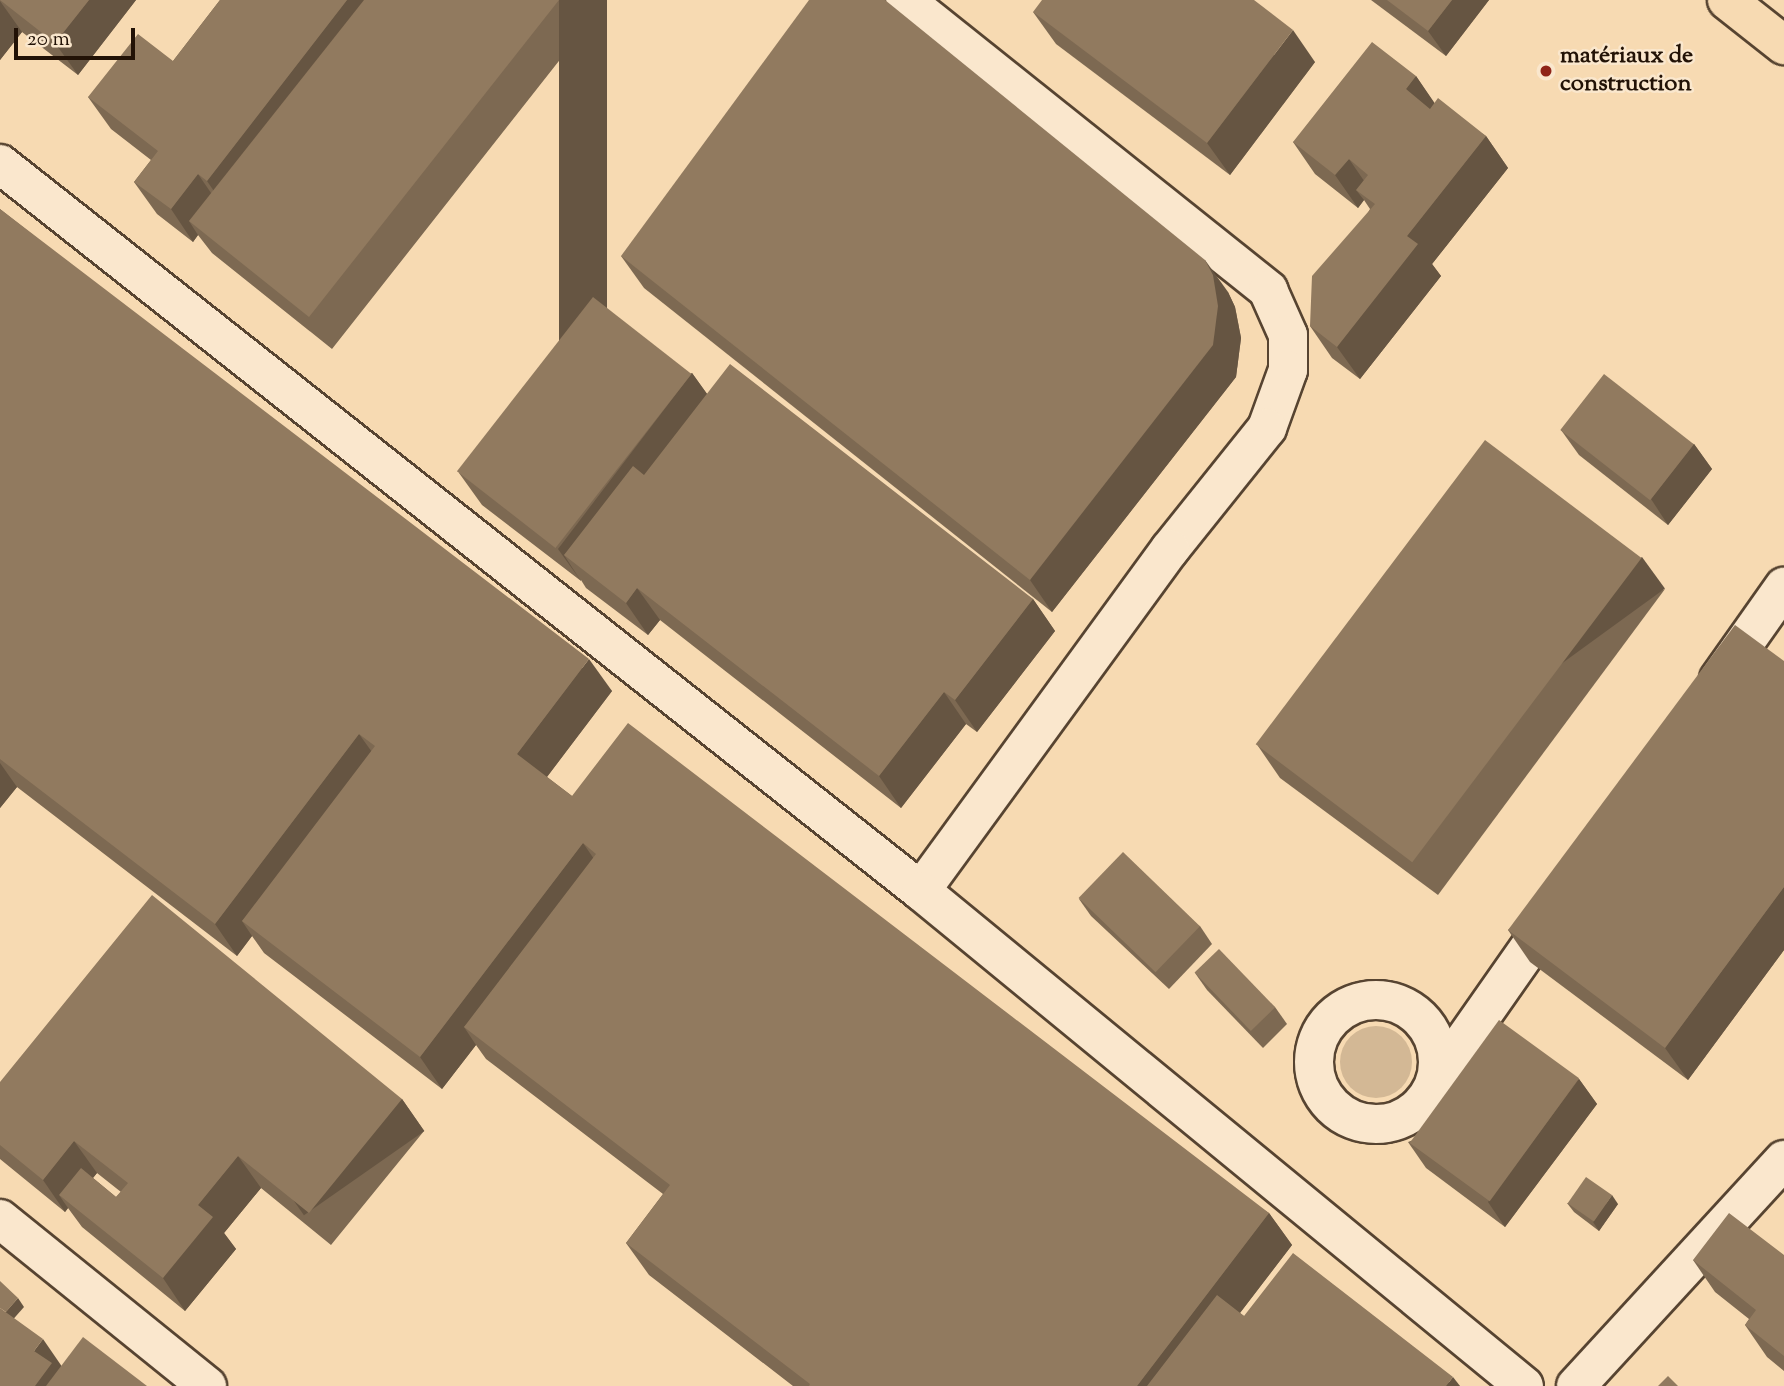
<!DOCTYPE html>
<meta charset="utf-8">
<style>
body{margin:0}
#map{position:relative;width:1784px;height:1386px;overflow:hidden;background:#f7dab2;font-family:"Sorts Mill Goudy",serif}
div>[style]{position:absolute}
.green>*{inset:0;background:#d3b895}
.round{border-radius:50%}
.roads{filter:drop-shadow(2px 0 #574431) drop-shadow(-2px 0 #574431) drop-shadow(0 2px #574431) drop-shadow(0 -2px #574431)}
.minor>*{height:38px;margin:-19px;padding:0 19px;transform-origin:19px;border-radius:19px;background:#fae7cd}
.minor>.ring{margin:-19px;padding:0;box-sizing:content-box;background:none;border:38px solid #fae7cd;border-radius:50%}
.major>*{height:38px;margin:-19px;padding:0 19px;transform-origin:19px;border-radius:19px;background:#f7dab2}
.wall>*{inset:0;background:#7d6952}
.shaded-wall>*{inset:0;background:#665542;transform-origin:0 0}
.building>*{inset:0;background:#917a5f;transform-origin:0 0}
.dots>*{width:19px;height:19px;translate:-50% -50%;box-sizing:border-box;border:4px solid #fae7cd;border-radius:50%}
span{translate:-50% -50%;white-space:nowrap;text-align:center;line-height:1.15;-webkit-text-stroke:5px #fae7cd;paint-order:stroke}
.poi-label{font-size:24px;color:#221206;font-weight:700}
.left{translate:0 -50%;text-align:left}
.scale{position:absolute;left:14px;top:28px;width:121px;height:32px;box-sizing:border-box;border:4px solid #221206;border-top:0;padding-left:9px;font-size:21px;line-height:24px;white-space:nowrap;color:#221206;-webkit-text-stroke:5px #fae7cd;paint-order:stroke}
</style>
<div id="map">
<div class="green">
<div class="round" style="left:1340px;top:1026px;width:72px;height:72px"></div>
</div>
<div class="roads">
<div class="minor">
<div style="left:905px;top:0;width:465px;rotate:38.6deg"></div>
<div style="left:1268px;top:290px;width:49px;rotate:66deg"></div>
<div style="left:1288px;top:335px;width:35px;rotate:90deg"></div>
<div style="left:1288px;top:370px;width:62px;rotate:109.9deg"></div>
<div style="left:1267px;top:428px;width:155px;rotate:128.7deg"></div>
<div style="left:1170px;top:549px;width:423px;rotate:126.1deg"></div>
<div style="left:0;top:164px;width:1173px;rotate:38.29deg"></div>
<div style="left:921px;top:891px;width:780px;rotate:39.38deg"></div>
<div style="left:1719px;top:679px;width:113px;rotate:-54.8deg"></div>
<div class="ring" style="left:1314px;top:1000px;width:86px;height:86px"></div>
<div style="left:1438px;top:1078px;width:204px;rotate:-55deg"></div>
<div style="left:0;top:1219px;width:266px;rotate:38.9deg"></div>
<div style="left:1576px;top:1386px;width:307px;rotate:-47.4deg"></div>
</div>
<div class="major">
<div style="left:1727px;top:0;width:73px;rotate:38.3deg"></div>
</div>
</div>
<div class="wall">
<div style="clip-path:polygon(0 0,136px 0,78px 75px,22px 32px,0 60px)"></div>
<div style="clip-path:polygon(220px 0,607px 0,332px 349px,212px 253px,198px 235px,193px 242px,157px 214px,134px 182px,151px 160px,111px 129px,88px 97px,173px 61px)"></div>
<div style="clip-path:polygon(1371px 0,1489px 0,1446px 56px)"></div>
<div style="clip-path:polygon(1033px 12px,1315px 62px,1230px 175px,1056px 44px)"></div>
<div style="clip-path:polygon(1416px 76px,1434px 103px,1486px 136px,1508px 168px,1432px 264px,1441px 276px,1360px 379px,1332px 358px,1310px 326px,1370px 209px,1364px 200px,1358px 208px,1315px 174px,1293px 142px)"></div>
<div style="clip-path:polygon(0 209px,612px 691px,547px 777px,572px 796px,1269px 1213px,1292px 1245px,1240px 1313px,1244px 1316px,1460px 1386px,793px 1386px,649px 1275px,626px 1243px,663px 1194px,486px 1059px,476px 1045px,442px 1089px,264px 953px,252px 936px,237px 956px,17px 787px,0 808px)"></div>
<div style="clip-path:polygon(621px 256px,1228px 292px,1235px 307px,1241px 338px,1236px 377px,1052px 612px,644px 288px)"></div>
<div style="clip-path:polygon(692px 373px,707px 394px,1033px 599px,1055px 631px,977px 732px,966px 724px,901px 808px,660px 620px,648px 635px,586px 588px,581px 580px,581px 581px,482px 505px,459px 473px)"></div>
<div style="clip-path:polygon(1561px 430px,1694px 444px,1712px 469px,1668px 525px,1579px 455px)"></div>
<div style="clip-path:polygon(1665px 589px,1438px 895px,1280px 778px,1258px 746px)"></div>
<div style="clip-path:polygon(1784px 661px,1784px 950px,1688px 1080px,1530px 962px,1508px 930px)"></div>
<div style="clip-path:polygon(1079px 899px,1200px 926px,1212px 944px,1169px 989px,1091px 916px)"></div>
<div style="clip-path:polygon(1195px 973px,1275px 1007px,1287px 1024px,1263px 1048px,1207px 990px)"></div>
<div style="clip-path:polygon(1579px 1079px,1597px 1104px,1505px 1227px,1426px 1168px,1408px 1142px)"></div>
<div style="clip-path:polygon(evenodd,0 1082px,402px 1099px,424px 1131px,331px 1245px,261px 1188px,224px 1233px,236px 1249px,185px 1311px,82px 1227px,68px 1208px,65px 1212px,0 1159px,0 1082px,97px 1173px,121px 1192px,116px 1197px,93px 1178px,97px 1173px)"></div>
<div style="clip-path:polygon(1567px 1203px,1618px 1204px,1599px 1231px,1574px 1212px)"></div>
<div style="clip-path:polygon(1784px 1256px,1784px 1371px,1767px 1357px,1745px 1325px,1749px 1319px,1715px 1292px,1693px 1260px)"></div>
</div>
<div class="shaded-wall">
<div style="clip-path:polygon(89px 0,136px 0,78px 75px,55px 43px)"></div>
<div style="clip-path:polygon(347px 0,395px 0,229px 213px,207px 181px)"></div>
<div style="left:559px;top:0;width:48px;height:404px"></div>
<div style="clip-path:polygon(1452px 0,1489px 0,1446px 56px,1428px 31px)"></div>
<div style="clip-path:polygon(0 1px,22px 32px,0 60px)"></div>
<div style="clip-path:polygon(1293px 30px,1315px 62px,1230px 175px,1207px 143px)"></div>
<div style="clip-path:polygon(1416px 76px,1438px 108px,1428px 121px,1406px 89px)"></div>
<div style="clip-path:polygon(1486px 136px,1508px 168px,1432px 264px,1441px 276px,1360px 379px,1337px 347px,1407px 236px)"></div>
<div style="clip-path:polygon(1349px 159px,1371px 191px,1356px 190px,1364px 200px,1358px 208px,1335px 175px)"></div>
<div style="clip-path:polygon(198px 174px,220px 206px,189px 221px,198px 235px,193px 242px,171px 209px)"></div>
<div style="clip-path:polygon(1205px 260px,1228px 292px,1235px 307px,1241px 338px,1236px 377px,1052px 612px,1030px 580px)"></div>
<div style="clip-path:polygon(692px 373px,715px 405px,564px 555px,581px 581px,558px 549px)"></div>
<div style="clip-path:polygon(1694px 444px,1712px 469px,1668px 525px,1651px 499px)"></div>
<div style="left:1642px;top:557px;width:39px;height:381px;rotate:54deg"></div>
<div style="clip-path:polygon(637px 588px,660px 620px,648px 635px,626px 603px)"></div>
<div style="clip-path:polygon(1033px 599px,1055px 631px,977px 732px,955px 700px)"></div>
<div style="clip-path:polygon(589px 659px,612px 691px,540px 786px,517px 754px)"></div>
<div style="clip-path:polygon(944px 692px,966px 724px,901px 808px,879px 776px)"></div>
<div style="clip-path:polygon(359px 734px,382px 766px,242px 921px,252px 936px,237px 956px,215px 924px)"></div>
<div style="clip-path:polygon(0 763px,17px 787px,0 808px)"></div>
<div style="clip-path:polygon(583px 843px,605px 875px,464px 1027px,476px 1045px,442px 1089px,420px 1057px)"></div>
<div style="clip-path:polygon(1784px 887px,1784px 950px,1688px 1080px,1665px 1048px)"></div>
<div style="clip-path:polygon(1579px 1079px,1597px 1104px,1505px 1227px,1488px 1202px)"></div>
<div style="left:402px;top:1099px;width:39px;height:147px;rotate:55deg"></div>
<div style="clip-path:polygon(74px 1141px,97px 1173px,71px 1204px,59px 1195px,68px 1208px,65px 1212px,43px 1180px)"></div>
<div style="clip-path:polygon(238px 1156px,261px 1188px,224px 1233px,236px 1249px,185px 1311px,163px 1278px,198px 1205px)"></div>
<div style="clip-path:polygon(1612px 1195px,1618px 1204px,1599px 1231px,1593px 1222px)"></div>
<div style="clip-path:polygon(1269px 1213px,1292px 1245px,1184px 1386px,1137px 1386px)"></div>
<div style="clip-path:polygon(18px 1298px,24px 1307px,9px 1324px,3px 1315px)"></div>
<div style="clip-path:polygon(43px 1339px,65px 1371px,68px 1386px,35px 1386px,34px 1351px)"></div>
<div style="clip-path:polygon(1453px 1377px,1460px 1386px,1446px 1386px)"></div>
</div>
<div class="building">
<div style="clip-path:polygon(0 0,89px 0,55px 43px)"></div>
<div style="clip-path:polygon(220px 0,347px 0,207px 181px,198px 174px,171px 209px,134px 182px,158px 151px,88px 97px,138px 34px,173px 61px)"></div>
<div style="clip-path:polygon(364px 0,559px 0,309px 317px,189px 221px)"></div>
<div style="clip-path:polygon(809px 0,885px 0,1205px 260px,1213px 275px,1218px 306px,1213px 345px,1030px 580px,621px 256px)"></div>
<div style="clip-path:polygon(1042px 0,1254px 0,1293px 30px,1207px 143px,1033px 12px)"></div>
<div style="clip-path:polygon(1387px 0,1452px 0,1428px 31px)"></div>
<div style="clip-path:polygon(1372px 42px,1416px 76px,1406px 89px,1430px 109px,1438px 98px,1486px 136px,1407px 236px,1418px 244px,1337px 347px,1310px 326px,1312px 276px,1375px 204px,1356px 190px,1368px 175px,1349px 159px,1335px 175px,1293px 142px)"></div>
<div style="clip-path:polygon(0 209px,589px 659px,517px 754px,572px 796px,628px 723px,1269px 1213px,1137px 1386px,809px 1386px,810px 1384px,626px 1243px,670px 1185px,464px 1027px,596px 854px,583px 843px,420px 1057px,242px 921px,375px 746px,359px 734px,215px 924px,0 759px)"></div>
<div style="left:593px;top:297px;width:125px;height:221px;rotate:38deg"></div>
<div style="clip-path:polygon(730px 364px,1033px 599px,955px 700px,944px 692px,879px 776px,637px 588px,626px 603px,564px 555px,633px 466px,644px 475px)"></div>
<div style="left:1604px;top:374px;width:114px;height:71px;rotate:38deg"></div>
<div style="left:1485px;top:440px;width:196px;height:381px;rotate:37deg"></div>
<div style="clip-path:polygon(1735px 625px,1784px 661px,1784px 887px,1665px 1048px,1508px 930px)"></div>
<div style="left:1123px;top:852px;width:107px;height:64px;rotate:44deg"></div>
<div style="clip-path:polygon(152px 895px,402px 1099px,309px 1213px,238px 1156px,198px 1205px,213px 1217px,163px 1278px,59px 1195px,81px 1168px,116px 1197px,128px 1183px,74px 1141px,43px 1180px,0 1145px,0 1082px)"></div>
<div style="left:1219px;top:949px;width:81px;height:34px;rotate:46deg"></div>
<div style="left:1499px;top:1020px;width:99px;height:152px;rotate:36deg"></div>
<div style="left:1586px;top:1177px;width:32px;height:32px;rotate:35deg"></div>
<div style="clip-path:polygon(1729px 1213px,1784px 1255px,1784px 1356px,1745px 1325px,1756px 1310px,1693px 1260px)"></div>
<div style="clip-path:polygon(1293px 1253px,1453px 1377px,1446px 1386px,1147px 1386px,1217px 1295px,1244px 1316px)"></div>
<div style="clip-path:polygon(0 1281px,18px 1298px,6px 1312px,0 1308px)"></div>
<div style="clip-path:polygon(0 1308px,43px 1339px,34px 1351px,52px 1363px,35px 1386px,0 1386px)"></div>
<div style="clip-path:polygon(83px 1337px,147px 1386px,46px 1386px)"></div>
<div style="clip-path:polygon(1668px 1376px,1678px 1386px,1658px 1386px)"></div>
</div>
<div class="dots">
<div style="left:1546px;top:71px;background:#8f2418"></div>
</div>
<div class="poi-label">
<span class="left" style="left:1560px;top:71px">matériaux de<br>construction</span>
</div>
<div class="scale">20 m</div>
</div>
